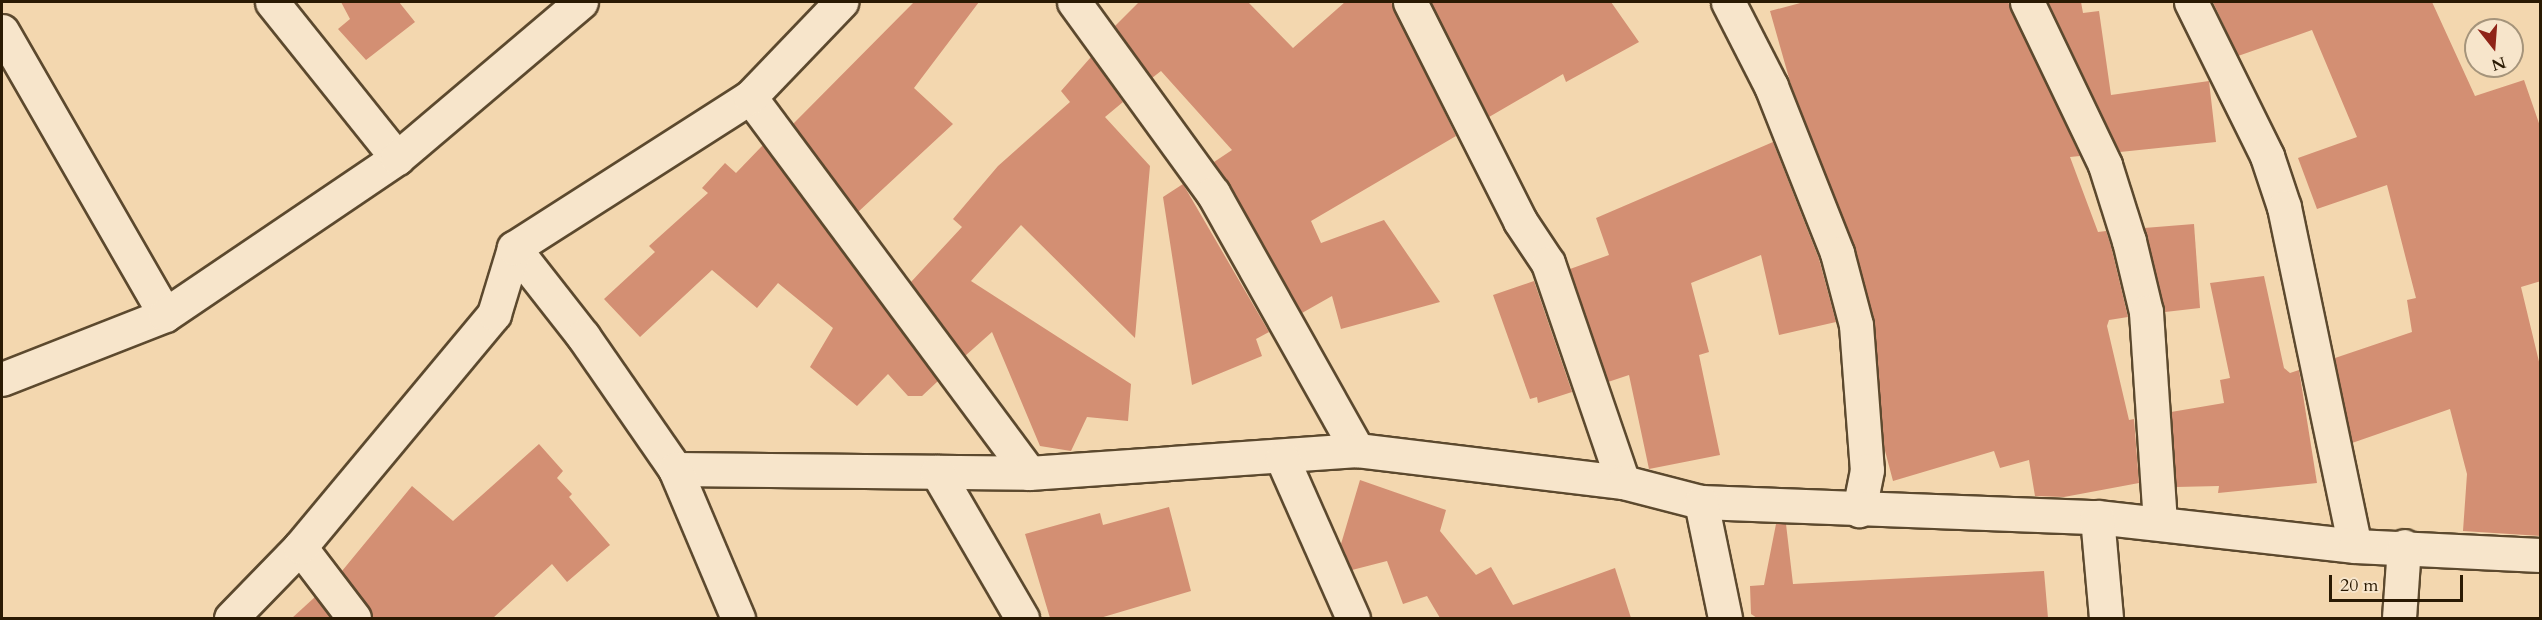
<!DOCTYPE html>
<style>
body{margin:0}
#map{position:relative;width:2542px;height:620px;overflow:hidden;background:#f3d7af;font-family:Cardo,serif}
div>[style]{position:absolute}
.building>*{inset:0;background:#d38f73}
.roads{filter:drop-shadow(2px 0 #5c492e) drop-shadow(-2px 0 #5c492e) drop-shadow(0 2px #5c492e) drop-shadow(0 -2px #5c492e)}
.street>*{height:33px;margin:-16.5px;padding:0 16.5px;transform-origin:16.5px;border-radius:16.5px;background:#f7e5cb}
span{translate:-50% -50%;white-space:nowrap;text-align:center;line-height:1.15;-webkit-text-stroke:6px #f7e5cb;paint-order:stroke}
.frame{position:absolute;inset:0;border:3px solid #2a1a03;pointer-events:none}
.north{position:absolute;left:2464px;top:18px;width:60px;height:60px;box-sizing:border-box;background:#f7e5cb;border:2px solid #a5947b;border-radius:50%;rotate:163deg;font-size:16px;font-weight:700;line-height:24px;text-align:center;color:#2a1a03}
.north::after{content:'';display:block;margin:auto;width:21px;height:27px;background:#8f2418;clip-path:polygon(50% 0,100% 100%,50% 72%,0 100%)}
.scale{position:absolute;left:2329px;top:575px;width:134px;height:27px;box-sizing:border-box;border:3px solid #2a1a03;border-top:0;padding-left:8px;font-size:18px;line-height:21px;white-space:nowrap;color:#2a1a03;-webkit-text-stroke:4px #f7e5cb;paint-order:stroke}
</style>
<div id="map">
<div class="building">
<div style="clip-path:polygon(341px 2px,399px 2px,415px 22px,366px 60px,338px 29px,350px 19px)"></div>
<div style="clip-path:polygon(914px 2px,979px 2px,914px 88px,953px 124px,858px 212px,793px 124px)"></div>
<div style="clip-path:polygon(1139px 2px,1248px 2px,1293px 48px,1345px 2px,1391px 2px,1456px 136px,1311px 221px,1321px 243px,1384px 220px,1440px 302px,1341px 329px,1332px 296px,1302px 313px,1214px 162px,1232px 150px,1161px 71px,1152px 78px,1115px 26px)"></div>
<div style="clip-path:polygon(1431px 2px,1611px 2px,1639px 42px,1566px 82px,1563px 74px,1489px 117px)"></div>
<div style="clip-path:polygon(1804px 2px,2008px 2px,2080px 156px,2070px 157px,2098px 232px,2106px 231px,2111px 246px,2128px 317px,2109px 320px,2107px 326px,2129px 420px,2134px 419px,2139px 483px,2064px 497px,2035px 496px,2029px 460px,2000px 468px,1994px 451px,1893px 481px,1884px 447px,1874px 320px,1854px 246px,1791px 85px,1770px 11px)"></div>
<div style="clip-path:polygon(2048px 2px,2081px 2px,2083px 13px,2099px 11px,2111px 95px,2209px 81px,2216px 142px,2120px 152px)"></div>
<div style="clip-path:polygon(2213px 2px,2432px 2px,2475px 96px,2524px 80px,2541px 129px,2541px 281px,2521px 287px,2541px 370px,2541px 536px,2463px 531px,2467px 474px,2450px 409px,2352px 443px,2335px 358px,2412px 332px,2407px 300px,2416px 298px,2387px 185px,2317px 209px,2298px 158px,2357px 137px,2312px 30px,2238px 56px)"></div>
<div style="clip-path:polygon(1091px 57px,1123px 102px,1105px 117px,1150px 166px,1135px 338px,1021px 225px,971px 281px,1131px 384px,1128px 421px,1087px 417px,1071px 451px,1040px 446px,992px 332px,965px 356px,911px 282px,962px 227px,953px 219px,998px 166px,1070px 102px,1061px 91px)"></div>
<div style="clip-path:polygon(1773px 142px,1819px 259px,1836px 322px,1779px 335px,1761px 255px,1691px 283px,1709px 352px,1699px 355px,1720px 455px,1649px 469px,1629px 375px,1608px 382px,1570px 269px,1609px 255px,1596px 218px)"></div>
<div style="clip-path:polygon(763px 145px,938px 381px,922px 396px,908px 396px,888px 374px,857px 406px,810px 367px,833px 328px,778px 283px,757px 308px,712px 270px,640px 337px,604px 299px,655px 252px,649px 246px,708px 193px,702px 188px,725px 163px,736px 173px)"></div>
<div style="clip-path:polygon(1183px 184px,1269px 332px,1256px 339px,1262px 356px,1192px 385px,1163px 197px)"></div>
<div style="clip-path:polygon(2194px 224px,2200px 308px,2165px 312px,2144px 228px)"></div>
<div style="clip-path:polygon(2264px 276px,2284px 368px,2290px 373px,2299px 370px,2317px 483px,2218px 493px,2219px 486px,2176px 487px,2171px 412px,2224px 403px,2220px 380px,2230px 378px,2210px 283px)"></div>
<div style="clip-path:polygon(1534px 281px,1572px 392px,1538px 403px,1537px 397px,1530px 399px,1493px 295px)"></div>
<div style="clip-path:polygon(539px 444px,563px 471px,557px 478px,572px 494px,569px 497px,610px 545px,567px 582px,552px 564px,493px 618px,372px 618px,342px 571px,412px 486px,453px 521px)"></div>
<div style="clip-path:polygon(1360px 480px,1446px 510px,1440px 531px,1476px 575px,1491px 567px,1513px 605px,1615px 568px,1631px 618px,1440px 618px,1427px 596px,1403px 604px,1387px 561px,1352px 570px,1341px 544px)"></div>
<div style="clip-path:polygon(1169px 507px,1191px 591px,1100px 618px,1050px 618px,1025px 534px,1100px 513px,1103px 525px)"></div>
<div style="clip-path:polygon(1776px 524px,1786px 524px,1793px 584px,2044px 571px,2048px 618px,1757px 618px,1751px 614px,1750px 586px,1764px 585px)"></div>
<div style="clip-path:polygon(315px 597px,331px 618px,292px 618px)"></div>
</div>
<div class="roads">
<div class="street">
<div style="left:272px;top:2px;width:200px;rotate:51.3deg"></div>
<div style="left:1074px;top:2px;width:236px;rotate:54deg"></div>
<div style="left:1213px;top:193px;width:295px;rotate:60.7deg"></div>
<div style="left:1410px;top:2px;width:245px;rotate:63.3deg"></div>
<div style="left:1520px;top:221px;width:50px;rotate:56.3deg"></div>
<div style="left:1548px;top:263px;width:231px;rotate:71.1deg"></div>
<div style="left:1728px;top:2px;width:94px;rotate:62.9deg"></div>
<div style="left:1771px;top:86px;width:180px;rotate:68.4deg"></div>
<div style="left:1837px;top:253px;width:74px;rotate:75.2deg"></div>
<div style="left:1856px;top:325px;width:145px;rotate:85.7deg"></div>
<div style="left:1867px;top:470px;width:41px;rotate:101.3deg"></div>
<div style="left:2027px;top:2px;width:181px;rotate:64.4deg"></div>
<div style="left:2105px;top:165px;width:80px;rotate:72.5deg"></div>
<div style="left:2129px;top:241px;width:73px;rotate:76.5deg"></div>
<div style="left:2146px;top:312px;width:210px;rotate:86.2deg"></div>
<div style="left:2191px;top:2px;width:172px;rotate:63.7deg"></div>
<div style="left:2267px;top:156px;width:54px;rotate:71.6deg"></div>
<div style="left:2284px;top:207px;width:346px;rotate:78.2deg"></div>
<div style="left:2px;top:31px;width:327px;rotate:60.1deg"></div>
<div style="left:750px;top:97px;width:468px;rotate:53.4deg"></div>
<div style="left:514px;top:248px;width:112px;rotate:51.9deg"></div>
<div style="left:583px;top:336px;width:162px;rotate:55.3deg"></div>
<div style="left:675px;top:469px;width:354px;rotate:0.6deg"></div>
<div style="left:1029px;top:473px;width:329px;rotate:-4deg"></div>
<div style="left:1357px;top:450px;width:268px;rotate:6.9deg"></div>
<div style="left:1623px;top:482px;width:81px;rotate:14.4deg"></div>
<div style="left:1701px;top:502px;width:396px;rotate:2.2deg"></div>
<div style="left:2097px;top:517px;width:260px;rotate:6.4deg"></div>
<div style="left:2355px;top:546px;width:185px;rotate:2.8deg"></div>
<div style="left:2px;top:379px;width:175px;rotate:-21.4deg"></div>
<div style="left:165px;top:315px;width:280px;rotate:-34.1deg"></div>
<div style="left:397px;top:158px;width:241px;rotate:-40.3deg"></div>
<div style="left:1282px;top:458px;width:175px;rotate:66.1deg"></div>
<div style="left:675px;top:469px;width:162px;rotate:67.1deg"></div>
<div style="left:937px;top:472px;width:169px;rotate:59.8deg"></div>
<div style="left:1701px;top:502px;width:118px;rotate:78.3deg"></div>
<div style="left:2097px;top:517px;width:101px;rotate:84.9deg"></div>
<div style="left:300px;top:547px;width:89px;rotate:52.7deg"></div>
<div style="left:231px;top:618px;width:99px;rotate:-45.8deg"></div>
<div style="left:300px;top:547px;width:303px;rotate:-50.2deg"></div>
<div style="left:494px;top:314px;width:69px;rotate:-73.1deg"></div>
<div style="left:514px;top:248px;width:280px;rotate:-32.6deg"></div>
<div style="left:750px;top:97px;width:132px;rotate:-46.2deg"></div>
<div style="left:2399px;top:618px;width:72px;rotate:-86deg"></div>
</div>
</div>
<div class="frame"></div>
<div class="north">N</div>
<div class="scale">20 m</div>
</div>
